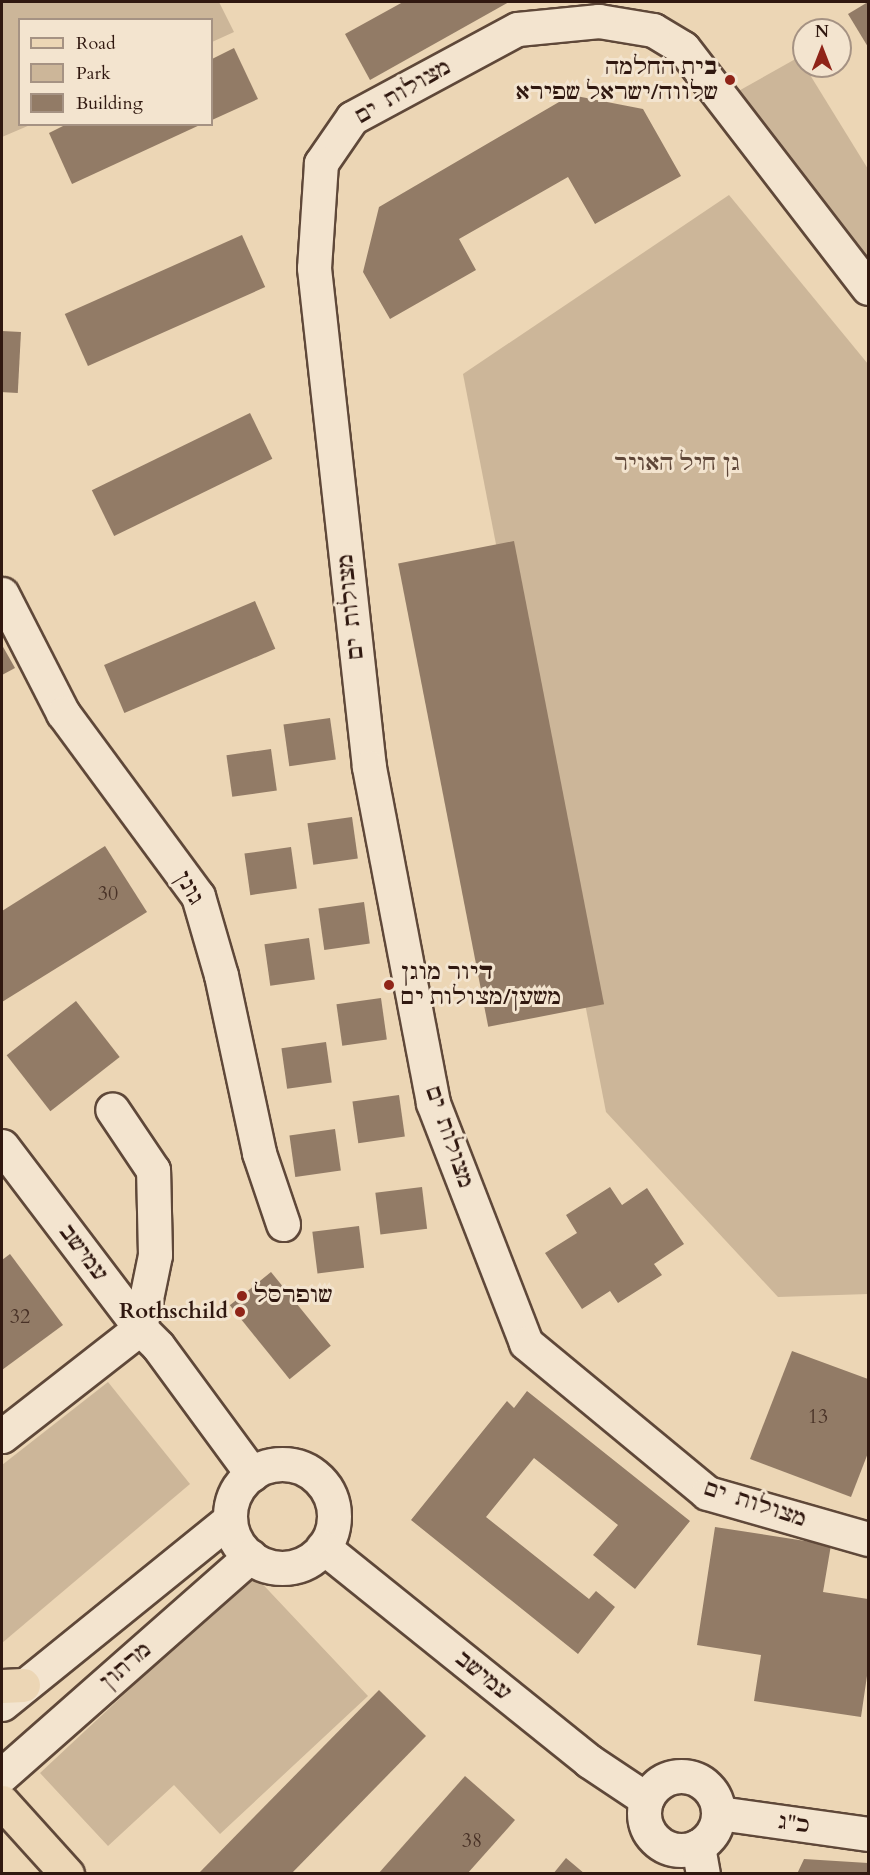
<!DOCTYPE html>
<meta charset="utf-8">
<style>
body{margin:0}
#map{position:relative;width:870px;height:1875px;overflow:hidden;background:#ecd6b5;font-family:Cardo,"Frank Ruhl Libre",serif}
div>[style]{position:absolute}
.green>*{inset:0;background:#ccb699}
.building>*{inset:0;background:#927b66;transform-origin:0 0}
.roads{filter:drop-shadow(2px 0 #5f4839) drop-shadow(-2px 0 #5f4839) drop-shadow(0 2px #5f4839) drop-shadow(0 -2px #5f4839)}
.minor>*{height:33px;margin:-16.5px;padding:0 16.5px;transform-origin:16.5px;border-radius:16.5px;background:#f3e4cf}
.minor>.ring{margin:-16.5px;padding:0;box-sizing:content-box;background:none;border:33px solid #f3e4cf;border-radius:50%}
.major>*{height:33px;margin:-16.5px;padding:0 16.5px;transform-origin:16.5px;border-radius:16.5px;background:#ecd6b5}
.dots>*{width:16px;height:16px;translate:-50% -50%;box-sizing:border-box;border:3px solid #f3e4cf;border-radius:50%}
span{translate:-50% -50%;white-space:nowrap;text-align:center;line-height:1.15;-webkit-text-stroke:6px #f3e4cf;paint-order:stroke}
.number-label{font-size:20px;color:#483126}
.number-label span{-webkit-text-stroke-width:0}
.poi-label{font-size:22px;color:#301810;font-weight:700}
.right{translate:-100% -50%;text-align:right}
.left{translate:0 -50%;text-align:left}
.street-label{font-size:22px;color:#301810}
.park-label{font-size:22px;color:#5f4739;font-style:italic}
.frame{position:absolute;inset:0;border:3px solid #301810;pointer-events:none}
.legend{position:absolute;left:18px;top:18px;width:195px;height:108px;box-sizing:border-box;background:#f3e4cf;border:2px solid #a59283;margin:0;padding:8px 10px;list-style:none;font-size:18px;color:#301810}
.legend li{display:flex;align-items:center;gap:12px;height:30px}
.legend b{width:30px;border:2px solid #a59283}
.north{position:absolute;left:792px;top:18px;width:60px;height:60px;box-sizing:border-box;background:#f3e4cf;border:2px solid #a59283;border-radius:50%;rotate:0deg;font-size:16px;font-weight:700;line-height:24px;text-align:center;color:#301810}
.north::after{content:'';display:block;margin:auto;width:21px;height:27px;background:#8f2418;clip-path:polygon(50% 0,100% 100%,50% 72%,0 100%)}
</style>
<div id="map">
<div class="green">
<div style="clip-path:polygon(2px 2px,219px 2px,234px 32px,212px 42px,212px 20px,20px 20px,20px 124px,30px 125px,2px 137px)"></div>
<div style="clip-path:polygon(799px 57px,868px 169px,868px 276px,726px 98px)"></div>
<div style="clip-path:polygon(729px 195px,868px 364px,868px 1294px,778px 1297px,606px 1112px,463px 374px)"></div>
<div style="clip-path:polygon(108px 1382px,190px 1484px,2px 1643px,2px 1465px)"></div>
<div style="clip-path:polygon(253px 1574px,368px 1696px,220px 1834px,174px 1785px,108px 1846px,40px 1773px)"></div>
</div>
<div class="building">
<div style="clip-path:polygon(403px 2px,509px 2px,370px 80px,345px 34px)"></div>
<div style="clip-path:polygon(868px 2px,868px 47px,848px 14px)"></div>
<div style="clip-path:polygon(234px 48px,258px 99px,212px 120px,212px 59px)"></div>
<div style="clip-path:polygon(571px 95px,643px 109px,681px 176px,595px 224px,568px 177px,459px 239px,476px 270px,390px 319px,363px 272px,379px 207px)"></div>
<div style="clip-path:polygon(67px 124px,202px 124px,72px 184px,49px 133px)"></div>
<div style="left:242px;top:235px;width:57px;height:194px;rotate:66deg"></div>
<div style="left:2px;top:331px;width:19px;height:61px;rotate:3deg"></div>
<div style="left:250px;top:413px;width:51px;height:176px;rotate:64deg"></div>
<div style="left:514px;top:541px;width:472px;height:118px;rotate:79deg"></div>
<div style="left:255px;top:601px;width:52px;height:164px;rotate:67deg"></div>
<div style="clip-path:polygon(2px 645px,15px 668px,2px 675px)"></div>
<div style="left:330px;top:718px;width:42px;height:47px;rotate:82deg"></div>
<div style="left:271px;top:749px;width:42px;height:45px;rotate:82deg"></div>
<div style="left:352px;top:817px;width:42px;height:45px;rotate:82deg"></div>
<div style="clip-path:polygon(105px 846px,147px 912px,2px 1002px,2px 911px)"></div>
<div style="left:291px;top:847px;width:42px;height:47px;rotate:82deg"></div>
<div style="left:364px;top:902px;width:42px;height:46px;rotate:82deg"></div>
<div style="left:309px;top:938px;width:42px;height:45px;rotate:82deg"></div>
<div style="left:381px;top:998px;width:42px;height:45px;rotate:82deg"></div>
<div style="left:76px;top:1001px;width:71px;height:88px;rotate:52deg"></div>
<div style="left:326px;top:1042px;width:41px;height:45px;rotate:82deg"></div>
<div style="left:399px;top:1095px;width:42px;height:47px;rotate:82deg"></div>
<div style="left:335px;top:1129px;width:42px;height:46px;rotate:82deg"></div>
<div style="left:422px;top:1187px;width:42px;height:47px;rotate:83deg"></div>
<div style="clip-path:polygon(610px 1187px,622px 1205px,647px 1188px,684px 1244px,654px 1264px,662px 1275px,618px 1303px,610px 1291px,582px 1309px,545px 1253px,577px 1233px,566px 1215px)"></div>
<div style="left:359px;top:1226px;width:42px;height:47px;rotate:83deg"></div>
<div style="clip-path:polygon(10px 1254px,63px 1325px,2px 1370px,2px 1260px)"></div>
<div style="left:271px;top:1272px;width:95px;height:53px;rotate:51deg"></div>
<div style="clip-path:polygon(792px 1351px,868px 1379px,868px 1453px,851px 1497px,750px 1459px)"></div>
<div style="clip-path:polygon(527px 1391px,690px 1521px,635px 1589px,593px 1555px,618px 1525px,534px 1458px,486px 1517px,589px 1599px,596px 1591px,615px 1607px,578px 1654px,411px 1520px,507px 1401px,514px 1408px)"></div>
<div style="clip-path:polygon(715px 1527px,831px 1545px,823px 1592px,868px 1599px,868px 1669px,861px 1717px,754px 1701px,761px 1655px,697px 1645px)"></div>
<div style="clip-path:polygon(379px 1690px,426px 1736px,291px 1874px,198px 1874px)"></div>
<div style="clip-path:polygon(465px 1776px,515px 1820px,467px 1874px,378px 1874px)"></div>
<div style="clip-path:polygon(566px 1858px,585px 1874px,553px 1874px)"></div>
<div style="clip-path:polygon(804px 1859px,868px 1863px,868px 1874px,797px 1874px)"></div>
</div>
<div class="roads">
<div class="minor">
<div style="left:868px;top:288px;width:303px;rotate:-127.6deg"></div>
<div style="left:683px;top:48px;width:35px;rotate:-149deg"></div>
<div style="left:653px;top:30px;width:55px;rotate:-170.5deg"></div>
<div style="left:599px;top:21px;width:82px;rotate:174.4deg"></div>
<div style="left:517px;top:29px;width:187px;rotate:151.7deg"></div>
<div style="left:352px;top:118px;width:55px;rotate:124.6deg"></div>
<div style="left:321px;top:163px;width:105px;rotate:93.8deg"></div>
<div style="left:314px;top:268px;width:502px;rotate:83.71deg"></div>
<div style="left:369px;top:767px;width:342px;rotate:79.2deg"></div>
<div style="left:433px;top:1103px;width:257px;rotate:68.8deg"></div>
<div style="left:526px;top:1343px;width:235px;rotate:39.6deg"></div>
<div style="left:707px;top:1493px;width:167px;rotate:15.9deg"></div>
<div style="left:2px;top:594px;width:134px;rotate:62.9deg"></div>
<div style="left:63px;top:713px;width:227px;rotate:53.6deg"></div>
<div style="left:198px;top:896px;width:82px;rotate:73.8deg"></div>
<div style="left:221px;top:975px;width:182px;rotate:77.9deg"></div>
<div style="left:259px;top:1153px;width:75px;rotate:71.3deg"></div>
<div style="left:2px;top:1146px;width:228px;rotate:52.8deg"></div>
<div style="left:140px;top:1328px;width:25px;rotate:45deg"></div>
<div style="left:158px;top:1346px;width:159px;rotate:53.7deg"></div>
<div style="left:2px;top:1436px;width:175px;rotate:-38deg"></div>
<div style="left:140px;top:1328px;width:75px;rotate:-78.4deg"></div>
<div style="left:155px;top:1255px;width:85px;rotate:-91.3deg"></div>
<div style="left:153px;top:1170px;width:73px;rotate:-123.9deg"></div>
<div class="ring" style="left:230px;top:1464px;width:71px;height:71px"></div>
<div style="left:323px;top:1547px;width:341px;rotate:38.8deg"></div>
<div style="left:589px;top:1761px;width:69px;rotate:33.7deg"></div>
<div style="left:2px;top:1704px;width:292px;rotate:-39deg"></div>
<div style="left:2px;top:1775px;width:331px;rotate:-41.4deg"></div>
<div class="ring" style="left:644px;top:1776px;width:41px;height:41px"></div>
<div style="left:719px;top:1813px;width:150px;rotate:8deg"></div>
<div style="left:698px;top:1846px;width:28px;rotate:80deg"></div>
</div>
<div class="major">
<div style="left:2px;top:1686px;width:21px;rotate:-3deg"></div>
<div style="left:2px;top:1802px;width:97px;rotate:47.9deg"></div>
</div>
</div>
<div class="dots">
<div style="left:730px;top:80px;background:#8f2418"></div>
<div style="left:389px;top:985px;background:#8f2418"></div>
<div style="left:242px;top:1296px;background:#8f2418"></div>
<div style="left:240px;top:1312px;background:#8f2418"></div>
</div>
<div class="number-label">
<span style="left:108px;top:893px">30</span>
<span style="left:20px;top:1316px">32</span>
<span style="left:818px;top:1416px">13</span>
<span style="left:472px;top:1840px">38</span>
</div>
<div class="poi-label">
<span class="right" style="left:718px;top:80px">בית החלמה<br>שלווה/ישראל שפירא</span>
<span class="left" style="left:401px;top:985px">דיור מוגן<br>משען/מצולות ים</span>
<span class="left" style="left:254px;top:1296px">שופרסל</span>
<span class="right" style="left:228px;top:1312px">Rothschild</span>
</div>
<div class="street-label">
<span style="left:403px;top:92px;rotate:-30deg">מצולות ים</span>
<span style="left:351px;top:607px;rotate:-96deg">מצולות ים</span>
<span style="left:189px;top:888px;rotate:60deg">גונן</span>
<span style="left:449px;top:1137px;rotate:71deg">מצולות ים</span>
<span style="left:83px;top:1253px;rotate:53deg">עמישב</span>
<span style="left:755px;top:1504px;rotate:18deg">מצולות ים</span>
<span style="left:126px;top:1666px;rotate:-41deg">מרתון</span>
<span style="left:483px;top:1676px;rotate:39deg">עמישב</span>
<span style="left:794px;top:1824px;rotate:8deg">כ"ג</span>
</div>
<div class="park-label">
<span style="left:677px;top:464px">גן חיל האויר</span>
</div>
<div class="frame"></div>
<ul class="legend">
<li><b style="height:8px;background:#ecd6b5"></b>Road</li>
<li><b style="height:16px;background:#ccb699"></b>Park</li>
<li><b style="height:16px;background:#927b66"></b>Building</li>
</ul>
<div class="north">N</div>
</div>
